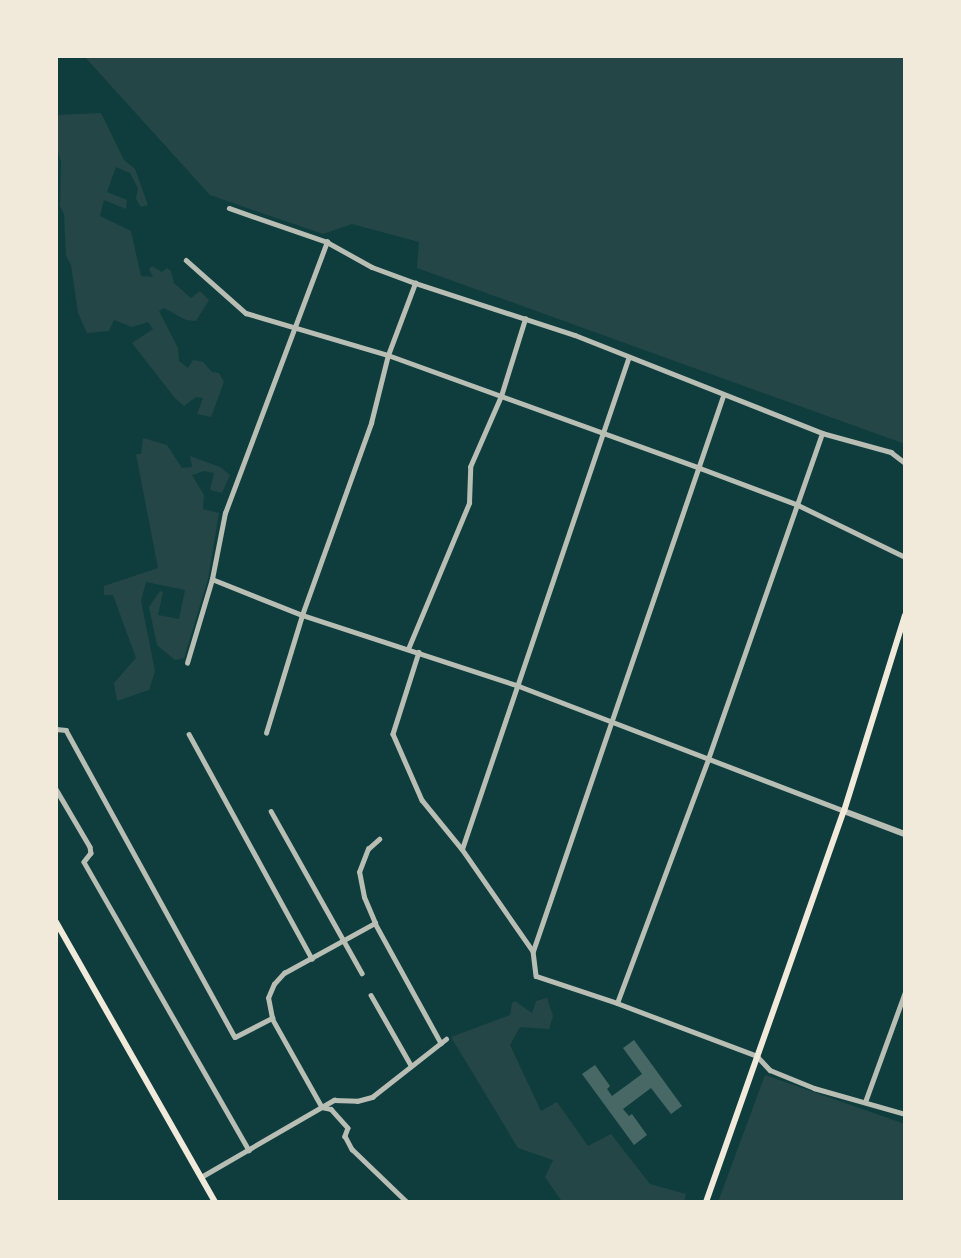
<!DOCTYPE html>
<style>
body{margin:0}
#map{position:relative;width:961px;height:1258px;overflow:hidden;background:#0f3d3e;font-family:Inter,sans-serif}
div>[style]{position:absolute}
.green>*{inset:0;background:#244646}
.building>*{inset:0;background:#486865}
.minor>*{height:4.5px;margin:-2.25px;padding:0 2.25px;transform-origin:2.25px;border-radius:2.25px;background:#b8beb3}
.tertiary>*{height:5.5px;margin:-2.75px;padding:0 2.75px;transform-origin:2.75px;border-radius:2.75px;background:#b8beb3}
.secondary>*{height:6px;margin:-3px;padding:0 3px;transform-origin:3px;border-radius:3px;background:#f1e9da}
span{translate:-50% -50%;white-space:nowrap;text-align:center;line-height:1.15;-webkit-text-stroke:4px #f1e9da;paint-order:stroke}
.frame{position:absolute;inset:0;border:58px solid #f1e9da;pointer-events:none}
</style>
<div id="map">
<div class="green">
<div style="clip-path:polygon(84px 56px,905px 56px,905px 444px,417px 268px,419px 242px,352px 224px,323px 234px,210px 195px)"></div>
<div style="clip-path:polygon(101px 113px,124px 160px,135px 169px,148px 205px,141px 207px,136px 199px,138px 188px,130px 173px,116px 167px,107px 192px,127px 200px,126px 209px,104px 200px,100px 216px,131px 231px,141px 276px,153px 277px,149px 269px,152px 266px,162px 272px,167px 268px,171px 271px,174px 283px,191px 298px,200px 291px,209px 300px,196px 321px,186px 320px,164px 308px,159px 311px,178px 348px,179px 361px,188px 368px,193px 360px,203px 362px,212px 372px,219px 373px,224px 382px,211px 417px,197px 414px,203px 398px,196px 397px,184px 406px,175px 398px,132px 343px,153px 329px,148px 322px,132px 327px,114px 320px,109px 331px,87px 333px,78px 313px,71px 265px,66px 256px,64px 214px,60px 206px,61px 162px,56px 146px,56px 115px)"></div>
<div style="clip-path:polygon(143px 438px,167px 445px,182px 468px,192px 467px,190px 456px,220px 467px,230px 475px,222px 493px,210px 490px,214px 473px,204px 471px,192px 475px,204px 495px,203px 509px,219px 513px,208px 579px,184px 658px,175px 660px,157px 645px,149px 607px,160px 591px,163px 592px,158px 615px,179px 619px,185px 590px,146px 582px,141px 601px,155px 671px,149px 690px,117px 701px,114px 683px,136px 658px,113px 595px,104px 595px,104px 586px,158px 568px,136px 454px,141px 454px)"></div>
<div style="clip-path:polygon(547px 998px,553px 1016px,549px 1029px,520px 1027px,510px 1045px,541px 1111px,557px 1102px,588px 1146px,611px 1134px,650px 1184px,686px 1194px,684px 1202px,561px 1200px,545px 1177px,553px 1160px,518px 1148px,451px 1037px,510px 1015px,512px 1003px,515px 1001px,532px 1013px,536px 1001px)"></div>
<div style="clip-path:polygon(765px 1075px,905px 1124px,905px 1202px,718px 1202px)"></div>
</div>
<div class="building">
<div style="clip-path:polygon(634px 1040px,682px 1106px,671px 1114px,651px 1088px,623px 1109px,629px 1116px,632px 1114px,647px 1135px,634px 1145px,582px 1074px,595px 1065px,610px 1086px,607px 1089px,612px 1096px,642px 1074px,623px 1048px)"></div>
</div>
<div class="minor">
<div style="left:229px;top:208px;width:104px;rotate:19.1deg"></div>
<div style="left:327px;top:242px;width:51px;rotate:29.1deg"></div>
<div style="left:372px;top:267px;width:46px;rotate:20.4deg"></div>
<div style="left:415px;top:283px;width:168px;rotate:18deg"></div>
<div style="left:575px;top:335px;width:266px;rotate:21.6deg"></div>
<div style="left:822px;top:433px;width:72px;rotate:15.4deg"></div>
<div style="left:891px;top:452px;width:18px;rotate:38deg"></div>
<div style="left:186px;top:260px;width:80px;rotate:41.5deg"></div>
<div style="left:246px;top:313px;width:148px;rotate:16.5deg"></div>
<div style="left:388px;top:355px;width:332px;rotate:19.9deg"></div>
<div style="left:700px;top:468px;width:103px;rotate:20.6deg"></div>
<div style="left:796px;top:504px;width:121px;rotate:25.9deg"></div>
<div style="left:212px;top:579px;width:97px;rotate:21.8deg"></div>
<div style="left:302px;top:615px;width:228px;rotate:18.1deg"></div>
<div style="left:519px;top:686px;width:348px;rotate:21deg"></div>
<div style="left:408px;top:649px;width:158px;rotate:-67.3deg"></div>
<div style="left:469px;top:503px;width:36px;rotate:-88deg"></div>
<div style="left:470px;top:467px;width:77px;rotate:-66.4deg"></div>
<div style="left:501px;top:396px;width:81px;rotate:-72.7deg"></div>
<div style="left:419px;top:652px;width:86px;rotate:107.6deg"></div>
<div style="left:393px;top:734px;width:72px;rotate:66.3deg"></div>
<div style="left:422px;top:800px;width:63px;rotate:50.8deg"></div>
<div style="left:462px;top:849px;width:124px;rotate:55.2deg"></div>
<div style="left:533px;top:951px;width:25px;rotate:83deg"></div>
<div style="left:536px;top:976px;width:85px;rotate:18.4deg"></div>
<div style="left:617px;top:1003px;width:150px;rotate:20.7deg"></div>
<div style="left:757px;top:1056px;width:19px;rotate:47deg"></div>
<div style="left:770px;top:1070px;width:48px;rotate:22.2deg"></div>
<div style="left:814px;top:1088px;width:95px;rotate:15.9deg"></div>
<div style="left:187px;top:663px;width:88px;rotate:-73.4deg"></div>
<div style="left:212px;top:579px;width:67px;rotate:-78.9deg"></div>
<div style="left:225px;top:513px;width:290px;rotate:-69.4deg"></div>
<div style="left:56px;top:729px;width:10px;rotate:6deg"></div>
<div style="left:66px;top:730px;width:350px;rotate:61.2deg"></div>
<div style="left:235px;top:1037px;width:42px;rotate:-27.2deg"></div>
<div style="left:272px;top:1018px;width:102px;rotate:60.7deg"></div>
<div style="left:322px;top:1107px;width:9px;rotate:13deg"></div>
<div style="left:331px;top:1109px;width:25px;rotate:48deg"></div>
<div style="left:348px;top:1128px;width:9px;rotate:111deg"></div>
<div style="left:345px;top:1136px;width:15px;rotate:62deg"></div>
<div style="left:352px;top:1149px;width:76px;rotate:43.9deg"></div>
<div style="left:266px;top:733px;width:123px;rotate:-73deg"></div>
<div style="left:302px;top:615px;width:204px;rotate:-70.2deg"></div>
<div style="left:371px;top:423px;width:70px;rotate:-76deg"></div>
<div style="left:388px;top:355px;width:77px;rotate:-69.4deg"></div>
<div style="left:189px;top:734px;width:256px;rotate:61.3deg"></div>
<div style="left:56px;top:789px;width:67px;rotate:59.6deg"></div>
<div style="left:90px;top:847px;width:6px;rotate:81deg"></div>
<div style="left:91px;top:853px;width:11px;rotate:128deg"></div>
<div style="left:84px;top:862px;width:332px;rotate:60.2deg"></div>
<div style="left:271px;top:811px;width:186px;rotate:60.7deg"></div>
<div style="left:462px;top:849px;width:517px;rotate:-71.28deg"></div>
<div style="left:375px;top:923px;width:28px;rotate:-113deg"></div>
<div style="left:364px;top:897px;width:25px;rotate:-101deg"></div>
<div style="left:359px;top:872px;width:25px;rotate:-69deg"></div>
<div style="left:368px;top:849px;width:15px;rotate:-42deg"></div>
<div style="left:533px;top:951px;width:587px;rotate:-71.1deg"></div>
<div style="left:371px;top:995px;width:81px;rotate:60.3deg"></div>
<div style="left:617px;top:1003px;width:260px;rotate:-69.5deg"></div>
<div style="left:708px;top:759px;width:345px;rotate:-70.7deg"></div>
<div style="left:272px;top:1018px;width:20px;rotate:-101deg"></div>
<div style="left:268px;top:998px;width:15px;rotate:-67deg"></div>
<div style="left:274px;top:984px;width:15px;rotate:-48deg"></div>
<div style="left:284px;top:973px;width:104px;rotate:-28.8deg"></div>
<div style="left:375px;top:923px;width:137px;rotate:61.2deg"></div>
<div style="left:865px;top:1102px;width:117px;rotate:-70deg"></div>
<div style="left:201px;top:1177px;width:154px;rotate:-30.1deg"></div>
<div style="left:334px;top:1100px;width:23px;rotate:2deg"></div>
<div style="left:357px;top:1101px;width:16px;rotate:-15deg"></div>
<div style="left:372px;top:1097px;width:94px;rotate:-38.1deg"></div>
</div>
<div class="tertiary">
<div style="left:844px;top:811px;width:65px;rotate:20.7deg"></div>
</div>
<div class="secondary">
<div style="left:56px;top:922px;width:322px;rotate:60.4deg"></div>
<div style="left:706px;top:1202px;width:415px;rotate:-70.6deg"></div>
<div style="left:844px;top:811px;width:205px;rotate:-72.7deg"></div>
</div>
<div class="frame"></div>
</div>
